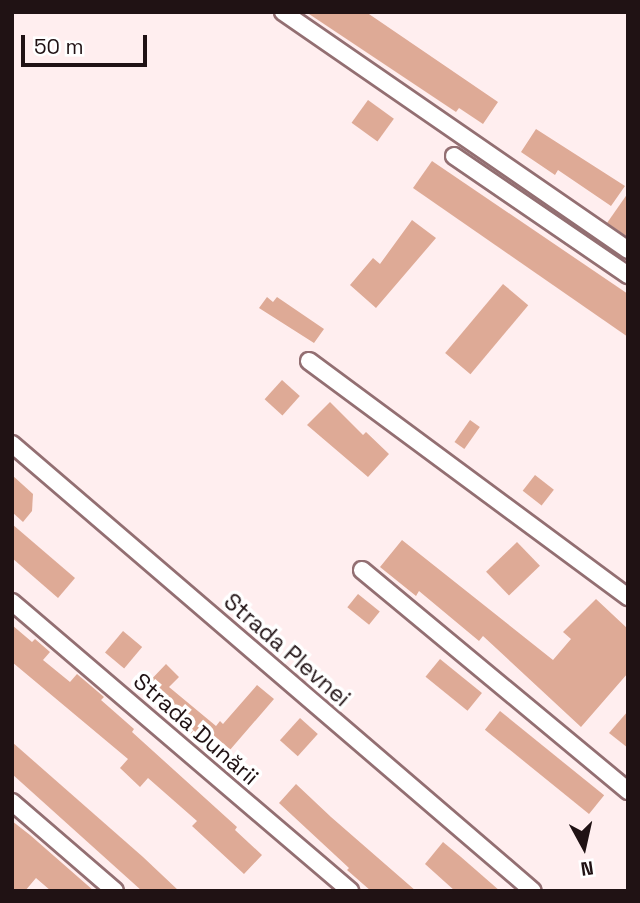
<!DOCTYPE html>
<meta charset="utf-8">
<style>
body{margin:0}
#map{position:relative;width:640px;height:903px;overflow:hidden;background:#ffeeef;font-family:"Space Grotesk",sans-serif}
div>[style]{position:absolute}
.building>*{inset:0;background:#deaa96;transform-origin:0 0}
.roads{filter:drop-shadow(2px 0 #936f72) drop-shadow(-2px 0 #936f72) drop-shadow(0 2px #936f72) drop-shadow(0 -2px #936f72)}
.street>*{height:16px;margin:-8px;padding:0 8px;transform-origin:8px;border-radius:8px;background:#fff}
span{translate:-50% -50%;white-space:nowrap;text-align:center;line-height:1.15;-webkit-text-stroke:7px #fff;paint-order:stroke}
.street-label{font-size:23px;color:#201214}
.frame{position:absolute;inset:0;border:14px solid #201214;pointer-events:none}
.north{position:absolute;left:549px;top:812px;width:70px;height:70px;-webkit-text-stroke:5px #fff;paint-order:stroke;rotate:172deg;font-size:19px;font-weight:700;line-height:28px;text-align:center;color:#201214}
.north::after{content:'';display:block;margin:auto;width:24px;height:32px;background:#201214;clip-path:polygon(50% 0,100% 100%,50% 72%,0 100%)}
.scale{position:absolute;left:21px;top:35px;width:126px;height:32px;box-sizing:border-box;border:4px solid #201214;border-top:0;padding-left:9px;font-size:21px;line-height:24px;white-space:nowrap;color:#201214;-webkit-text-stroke:5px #fff;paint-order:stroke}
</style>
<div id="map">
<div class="building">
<div style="clip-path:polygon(306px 12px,366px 12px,498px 102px,483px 124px,459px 108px,456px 112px)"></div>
<div style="left:368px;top:100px;width:32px;height:28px;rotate:36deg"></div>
<div style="clip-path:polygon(536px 129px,625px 186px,611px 206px,558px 170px,555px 175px,521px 152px)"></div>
<div style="clip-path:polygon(432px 161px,628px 294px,628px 337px,413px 188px)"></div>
<div style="clip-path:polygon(628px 193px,628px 237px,607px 223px)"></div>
<div style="clip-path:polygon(412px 220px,436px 238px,376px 308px,350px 285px,373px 258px,380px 264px)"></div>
<div style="left:503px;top:284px;width:33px;height:90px;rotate:40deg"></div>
<div style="clip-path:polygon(267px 297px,273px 302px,277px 297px,324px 329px,314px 343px,259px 308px)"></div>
<div style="left:282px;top:380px;width:24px;height:26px;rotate:42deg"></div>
<div style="clip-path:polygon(330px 402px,363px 435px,366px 432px,389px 454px,368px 477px,307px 425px)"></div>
<div style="left:470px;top:420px;width:12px;height:27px;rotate:35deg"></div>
<div style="clip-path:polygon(12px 475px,33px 494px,32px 511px,23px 522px,12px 512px)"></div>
<div style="left:535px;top:475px;width:24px;height:20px;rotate:38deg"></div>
<div style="clip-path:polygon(12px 524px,75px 578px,58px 598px,12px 558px)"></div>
<div style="clip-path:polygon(402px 540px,553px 660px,571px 639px,563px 632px,596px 599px,628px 629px,628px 673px,581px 727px,483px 636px,479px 641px,419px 591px,416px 596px,380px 567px)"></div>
<div style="left:517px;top:542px;width:33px;height:43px;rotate:46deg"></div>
<div style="left:358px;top:594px;width:28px;height:17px;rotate:39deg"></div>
<div style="clip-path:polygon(12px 625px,32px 642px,35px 639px,50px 652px,43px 660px,70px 682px,77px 674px,104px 697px,101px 700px,134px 729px,132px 732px,237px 827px,235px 830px,262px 855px,244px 874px,192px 826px,197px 821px,148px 778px,140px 787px,120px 768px,128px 759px,12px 662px)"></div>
<div style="left:123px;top:631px;width:25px;height:28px;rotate:40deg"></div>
<div style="left:440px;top:659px;width:54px;height:23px;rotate:39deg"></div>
<div style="clip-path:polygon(166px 664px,179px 677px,169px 687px,216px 726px,220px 721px,223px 724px,257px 685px,274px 699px,223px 758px,164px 713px,169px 707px,146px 685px)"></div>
<div style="left:500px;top:711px;width:134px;height:24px;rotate:39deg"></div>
<div style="clip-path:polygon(628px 711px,628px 748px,609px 733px)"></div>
<div style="left:300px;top:718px;width:24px;height:30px;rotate:42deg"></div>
<div style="clip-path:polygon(12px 742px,143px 857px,179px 891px,142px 891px,12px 774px)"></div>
<div style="clip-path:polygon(296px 784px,331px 817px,416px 891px,371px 891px,347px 870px,349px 868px,279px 803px)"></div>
<div style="clip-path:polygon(12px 821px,30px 835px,94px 891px,51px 891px,36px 878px,25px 891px,12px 891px)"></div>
<div style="clip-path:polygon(443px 842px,461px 857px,500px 891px,455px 891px,425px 864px)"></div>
</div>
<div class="roads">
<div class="street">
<div style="left:283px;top:12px;width:419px;rotate:34.6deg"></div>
<div style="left:454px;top:156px;width:211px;rotate:34.4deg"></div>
<div style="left:309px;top:361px;width:397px;rotate:36.5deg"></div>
<div style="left:12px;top:444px;width:686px;rotate:40.63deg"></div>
<div style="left:362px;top:570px;width:346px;rotate:39.7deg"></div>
<div style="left:12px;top:602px;width:445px;rotate:40.5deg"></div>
<div style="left:12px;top:802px;width:136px;rotate:40.8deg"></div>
</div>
</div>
<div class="street-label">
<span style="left:287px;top:650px;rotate:41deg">Strada Plevnei</span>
<span style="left:196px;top:729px;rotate:41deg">Strada Dunării</span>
</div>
<div class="frame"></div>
<div class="north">N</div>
<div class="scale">50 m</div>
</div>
